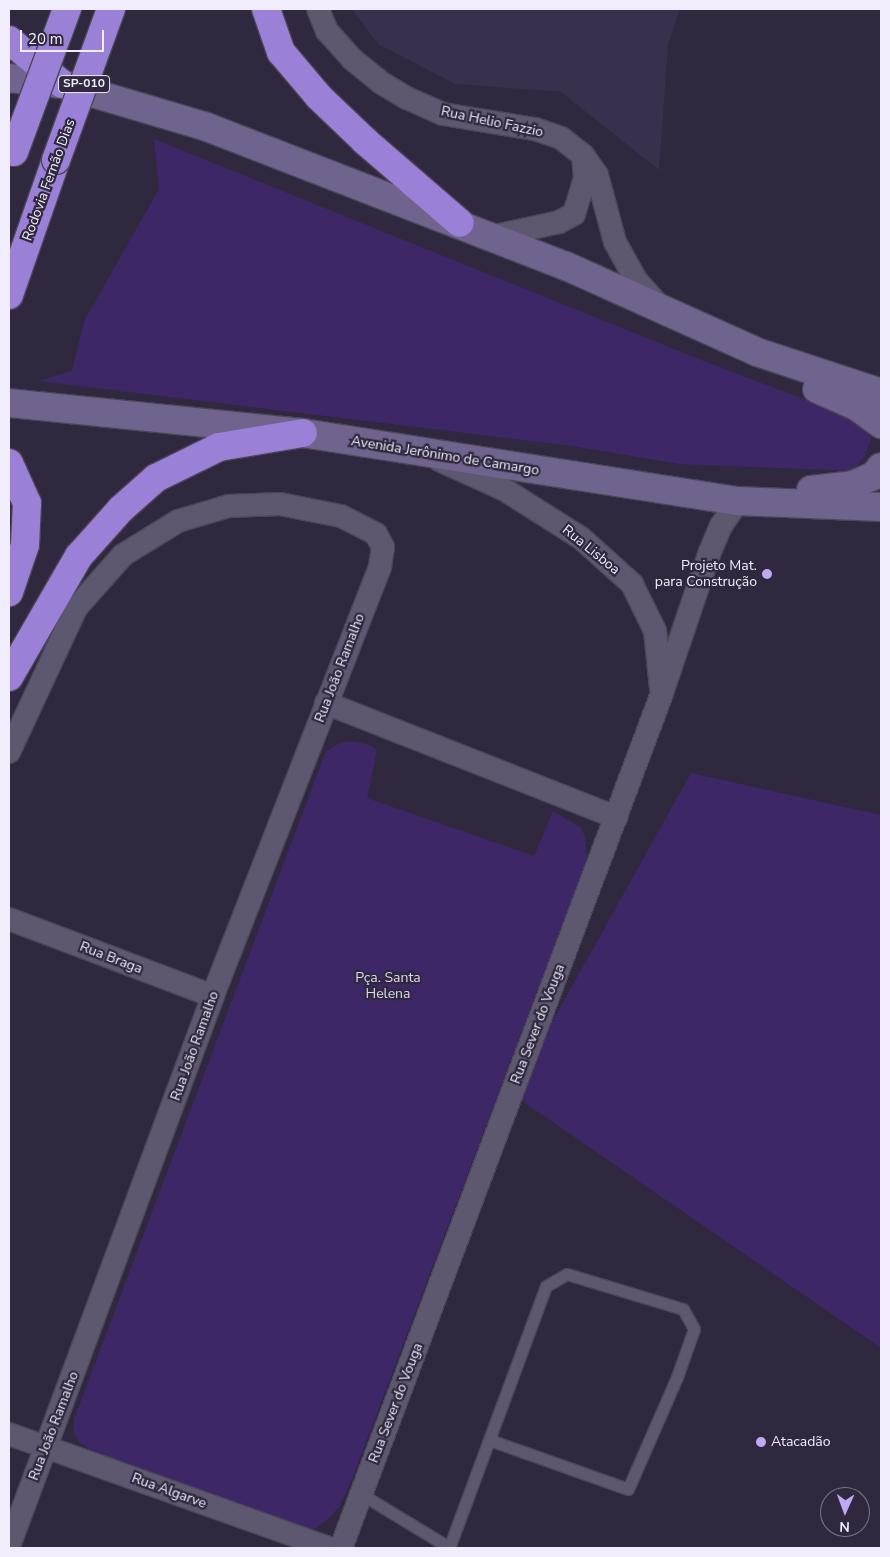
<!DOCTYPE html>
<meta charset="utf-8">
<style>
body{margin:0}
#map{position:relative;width:890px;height:1557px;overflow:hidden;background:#2f283e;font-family:"Nunito Sans",sans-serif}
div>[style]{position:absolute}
.built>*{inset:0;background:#38304c}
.green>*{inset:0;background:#3e2766}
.roads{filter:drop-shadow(1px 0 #4b4658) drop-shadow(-1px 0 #4b4658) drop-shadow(0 1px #4b4658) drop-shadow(0 -1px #4b4658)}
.service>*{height:11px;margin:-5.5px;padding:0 5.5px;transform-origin:5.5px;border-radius:5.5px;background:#5d576f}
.minor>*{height:22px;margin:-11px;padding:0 11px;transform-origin:11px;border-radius:11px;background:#5d576f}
.secondary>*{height:28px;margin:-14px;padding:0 14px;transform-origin:14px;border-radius:14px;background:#70638e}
.motorway>*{height:28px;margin:-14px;padding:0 14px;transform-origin:14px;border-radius:14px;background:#9b80d8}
.bridges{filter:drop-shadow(1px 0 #4b4658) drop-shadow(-1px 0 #4b4658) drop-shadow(0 1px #4b4658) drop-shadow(0 -1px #4b4658)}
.motorway-bridge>*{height:28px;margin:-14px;padding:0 14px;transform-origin:14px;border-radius:14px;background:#9b80d8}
.dots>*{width:14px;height:14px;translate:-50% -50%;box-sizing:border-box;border:2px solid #2f283e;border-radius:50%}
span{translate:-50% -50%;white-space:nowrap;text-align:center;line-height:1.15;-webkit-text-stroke:4.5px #2f283e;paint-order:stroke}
.shield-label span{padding:1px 4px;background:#2f283e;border:1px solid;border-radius:4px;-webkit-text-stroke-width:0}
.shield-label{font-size:12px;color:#f1edfc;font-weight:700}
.street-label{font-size:14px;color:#f1edfc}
.poi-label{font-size:14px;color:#f1edfc}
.right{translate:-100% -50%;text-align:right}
.left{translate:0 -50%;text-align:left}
.park-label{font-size:14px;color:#dfd9ef}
.frame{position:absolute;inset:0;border:10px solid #f1edfc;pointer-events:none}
.north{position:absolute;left:820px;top:1487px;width:50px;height:50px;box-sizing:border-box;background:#2f283e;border:1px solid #7d778a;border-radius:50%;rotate:182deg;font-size:14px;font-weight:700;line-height:20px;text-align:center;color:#f1edfc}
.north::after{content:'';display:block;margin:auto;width:18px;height:22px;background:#bfa9f4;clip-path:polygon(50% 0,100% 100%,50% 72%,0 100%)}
.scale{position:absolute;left:20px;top:30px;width:84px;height:22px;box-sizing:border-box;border:2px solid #f1edfc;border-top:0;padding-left:6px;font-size:15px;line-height:18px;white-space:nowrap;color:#f1edfc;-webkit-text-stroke:4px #2f283e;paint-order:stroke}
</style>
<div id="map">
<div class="built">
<div style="clip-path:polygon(352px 9px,680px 9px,668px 46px,659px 170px,561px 92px,455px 84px,378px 44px)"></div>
</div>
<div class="green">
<div style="clip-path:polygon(154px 139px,696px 358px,858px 420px,871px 438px,865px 457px,852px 471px,679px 464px,572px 446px,38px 381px,72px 371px,84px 321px,159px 189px)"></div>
<div style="clip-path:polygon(353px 741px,370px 745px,377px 750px,367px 798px,534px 856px,553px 811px,580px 827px,585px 836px,587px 859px,349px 1487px,339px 1507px,327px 1520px,316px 1528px,296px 1531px,92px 1451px,79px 1442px,74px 1432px,74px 1419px,326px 751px,340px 743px)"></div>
<div style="clip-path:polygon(691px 773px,881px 815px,881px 1348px,512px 1094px)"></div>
</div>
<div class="roads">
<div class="service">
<div style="left:361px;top:1494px;width:104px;rotate:31.2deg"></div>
<div style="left:449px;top:1548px;width:279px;rotate:-69.7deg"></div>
<div style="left:546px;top:1286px;width:24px;rotate:-30deg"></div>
<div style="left:567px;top:1274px;width:121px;rotate:16.8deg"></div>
<div style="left:683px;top:1309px;width:23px;rotate:61deg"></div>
<div style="left:694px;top:1329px;width:51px;rotate:109.5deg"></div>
<div style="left:677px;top:1377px;width:122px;rotate:113.6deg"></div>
<div style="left:628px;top:1489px;width:146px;rotate:-160.5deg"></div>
</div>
<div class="minor">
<div style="left:318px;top:9px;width:24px;rotate:68deg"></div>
<div style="left:327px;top:31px;width:38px;rotate:48deg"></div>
<div style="left:352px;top:59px;width:36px;rotate:39deg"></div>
<div style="left:380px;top:82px;width:31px;rotate:31deg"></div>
<div style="left:407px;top:98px;width:39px;rotate:24deg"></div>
<div style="left:443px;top:114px;width:93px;rotate:9.3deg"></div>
<div style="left:535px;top:129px;width:28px;rotate:19deg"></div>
<div style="left:561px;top:138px;width:28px;rotate:38deg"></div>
<div style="left:583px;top:155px;width:24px;rotate:55deg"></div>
<div style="left:597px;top:175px;width:69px;rotate:75deg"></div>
<div style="left:615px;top:242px;width:43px;rotate:61.1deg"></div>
<div style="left:636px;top:280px;width:38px;rotate:48deg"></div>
<div style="left:495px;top:236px;width:66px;rotate:-12.3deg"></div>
<div style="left:559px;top:222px;width:17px;rotate:-28deg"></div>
<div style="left:574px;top:214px;width:38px;rotate:-73deg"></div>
<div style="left:585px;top:178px;width:22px;rotate:-95deg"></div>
<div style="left:439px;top:460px;width:72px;rotate:24.4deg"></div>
<div style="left:505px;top:490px;width:90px;rotate:32.3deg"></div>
<div style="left:581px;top:538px;width:69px;rotate:42deg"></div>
<div style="left:632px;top:584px;width:52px;rotate:63.9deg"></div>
<div style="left:655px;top:631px;width:57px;rotate:84deg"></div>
<div style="left:326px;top:703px;width:312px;rotate:21.5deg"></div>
<div style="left:9px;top:752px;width:159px;rotate:-65deg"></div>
<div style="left:76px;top:608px;width:71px;rotate:-48.4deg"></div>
<div style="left:123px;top:555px;width:65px;rotate:-31.7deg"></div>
<div style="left:178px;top:521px;width:53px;rotate:-16.4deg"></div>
<div style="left:229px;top:506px;width:51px;rotate:-2.2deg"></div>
<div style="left:280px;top:504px;width:62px;rotate:11.1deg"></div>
<div style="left:341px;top:516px;width:39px;rotate:27deg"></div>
<div style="left:376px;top:534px;width:15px;rotate:62deg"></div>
<div style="left:383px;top:547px;width:20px;rotate:99deg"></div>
<div style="left:380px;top:567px;width:460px;rotate:111.3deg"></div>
<div style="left:213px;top:996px;width:587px;rotate:110.35deg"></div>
<div style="left:9px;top:919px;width:218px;rotate:20.7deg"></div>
<div style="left:9px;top:1434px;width:340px;rotate:19.6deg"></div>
<div style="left:341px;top:1548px;width:910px;rotate:-69.41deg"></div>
<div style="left:661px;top:696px;width:150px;rotate:-71.3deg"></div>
<div style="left:709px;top:554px;width:30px;rotate:-67deg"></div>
<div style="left:721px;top:526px;width:30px;rotate:-56deg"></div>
</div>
<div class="secondary">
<div style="left:9px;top:78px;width:53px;rotate:6.5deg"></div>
<div style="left:62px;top:84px;width:151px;rotate:16.5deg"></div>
<div style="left:207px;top:127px;width:385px;rotate:21.2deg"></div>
<div style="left:566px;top:266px;width:209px;rotate:24.2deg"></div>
<div style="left:757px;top:352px;width:131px;rotate:18.3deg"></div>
<div style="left:817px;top:389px;width:43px;rotate:23.6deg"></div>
<div style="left:856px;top:406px;width:31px;rotate:36deg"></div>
<div style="left:9px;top:403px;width:296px;rotate:5.8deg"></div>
<div style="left:303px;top:433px;width:440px;rotate:8.9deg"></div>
<div style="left:738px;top:501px;width:143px;rotate:2.4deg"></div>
<div style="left:811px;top:490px;width:42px;rotate:-6.8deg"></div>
<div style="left:853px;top:485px;width:24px;rotate:-24deg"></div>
<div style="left:875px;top:475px;width:10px;rotate:-53deg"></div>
</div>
<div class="motorway">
<div style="left:266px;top:9px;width:46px;rotate:70.8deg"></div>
<div style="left:281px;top:52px;width:59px;rotate:49.8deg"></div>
<div style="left:319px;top:97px;width:64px;rotate:43.7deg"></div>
<div style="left:365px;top:141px;width:125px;rotate:40.8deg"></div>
<div style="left:9px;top:40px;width:69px;rotate:39.7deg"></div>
<div style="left:9px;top:295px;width:143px;rotate:-70.8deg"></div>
<div style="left:9px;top:463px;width:44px;rotate:65.8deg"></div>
<div style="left:27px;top:503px;width:42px;rotate:92.7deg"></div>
<div style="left:25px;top:545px;width:50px;rotate:108.8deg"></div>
<div style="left:9px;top:677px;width:140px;rotate:-60deg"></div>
<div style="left:79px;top:556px;width:63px;rotate:-48.2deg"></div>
<div style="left:121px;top:509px;width:47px;rotate:-41.5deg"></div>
<div style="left:156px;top:478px;width:70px;rotate:-26.2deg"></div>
<div style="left:219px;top:447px;width:85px;rotate:-9.5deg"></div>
</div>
</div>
<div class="bridges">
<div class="motorway-bridge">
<div style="left:14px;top:152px;width:153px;rotate:-69.7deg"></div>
<div style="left:56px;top:160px;width:161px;rotate:-70deg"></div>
</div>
</div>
<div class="dots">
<div style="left:767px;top:574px;background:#bfa9f4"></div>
<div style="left:761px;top:1442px;background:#bfa9f4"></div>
</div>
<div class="shield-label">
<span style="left:84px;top:84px">SP-010</span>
</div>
<div class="street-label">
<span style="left:492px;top:122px;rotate:12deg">Rua Helio Fazzio</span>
<span style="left:49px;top:180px;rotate:-70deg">Rodovia Fernão Dias</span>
<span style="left:445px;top:456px;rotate:9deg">Avenida Jerônimo de Camargo</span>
<span style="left:591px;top:550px;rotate:39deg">Rua Lisboa</span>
<span style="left:340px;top:668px;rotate:-69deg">Rua João Ramalho</span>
<span style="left:111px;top:958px;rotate:21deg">Rua Braga</span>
<span style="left:538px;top:1024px;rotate:-69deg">Rua Sever do Vouga</span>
<span style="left:195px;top:1046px;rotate:-70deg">Rua João Ramalho</span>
<span style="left:396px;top:1403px;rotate:-69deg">Rua Sever do Vouga</span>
<span style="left:54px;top:1426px;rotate:-69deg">Rua João Ramalho</span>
<span style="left:169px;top:1491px;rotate:20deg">Rua Algarve</span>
</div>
<div class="poi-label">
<span class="right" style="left:757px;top:574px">Projeto Mat.<br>para Construção</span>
<span class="left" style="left:771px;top:1442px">Atacadão</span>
</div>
<div class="park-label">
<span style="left:388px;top:986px">Pça. Santa<br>Helena</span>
</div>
<div class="frame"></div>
<div class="north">N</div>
<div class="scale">20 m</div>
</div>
